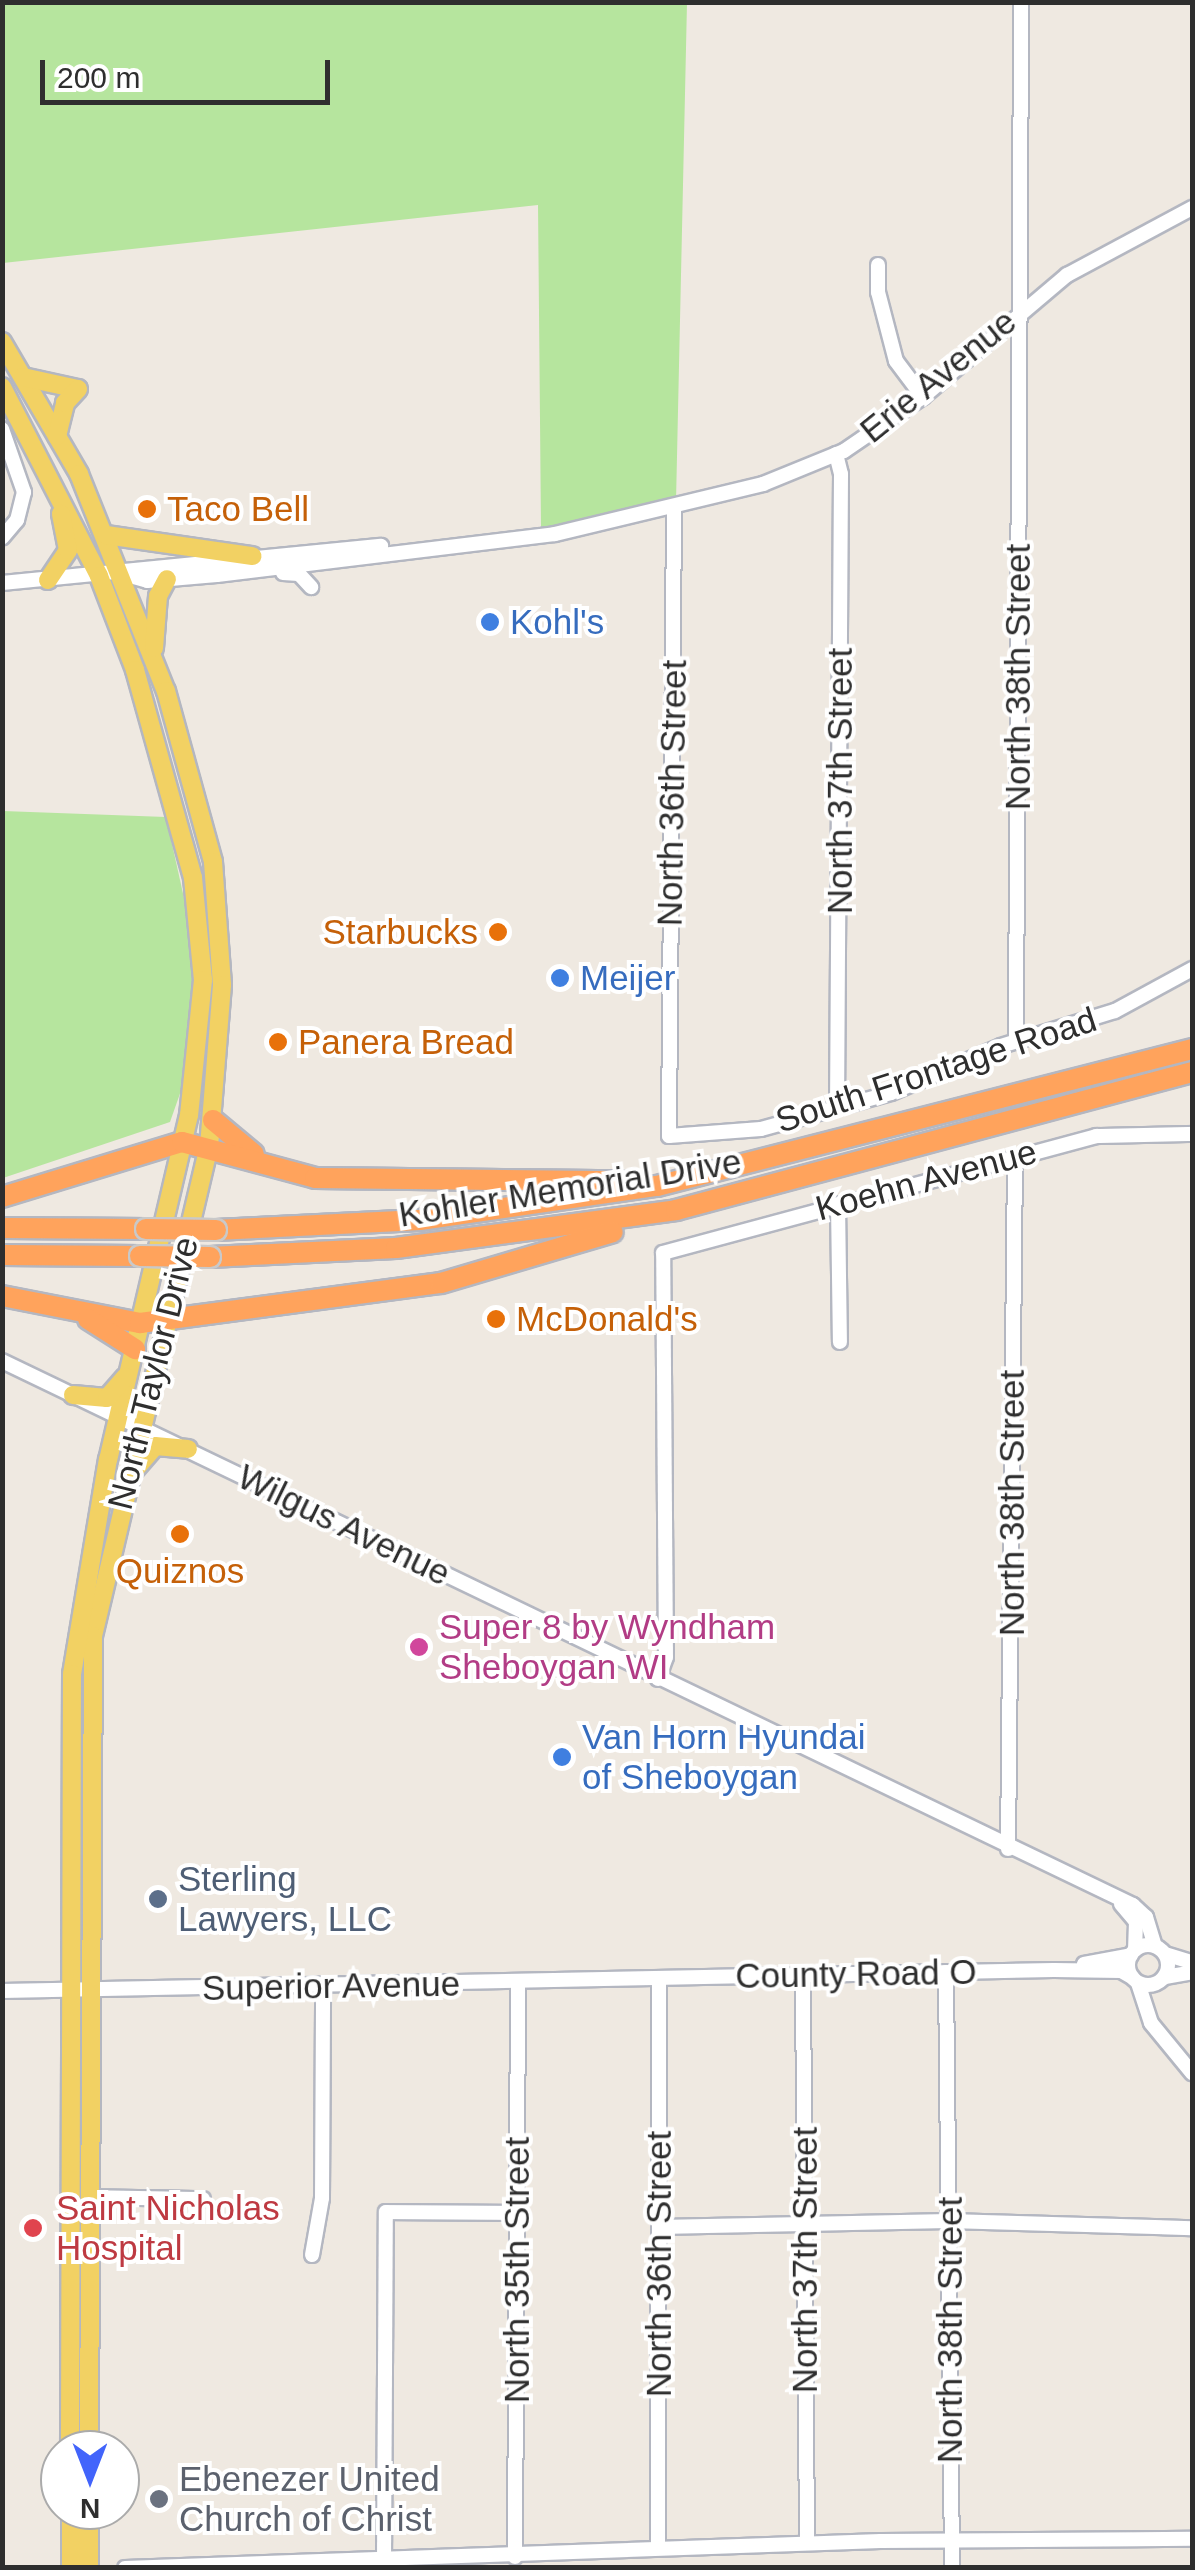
<!DOCTYPE html>
<style>
body{margin:0}
#map{position:relative;width:1195px;height:2570px;overflow:hidden;background:#efe9e1;font-family:Helvetica,sans-serif}
div>[style]{position:absolute}
.green>*{inset:0;background:#b6e59e}
.roads{filter:drop-shadow(2px 0 #b4b7c1) drop-shadow(-2px 0 #b4b7c1) drop-shadow(0 2px #b4b7c1) drop-shadow(0 -2px #b4b7c1)}
.minor>*{height:14px;margin:-7px;padding:0 7px;transform-origin:7px;border-radius:7px;background:#fff}
.minor>.ring{margin:-7px;padding:0;box-sizing:content-box;background:none;border:14px solid #fff;border-radius:50%}
.major>*{height:18px;margin:-9px;padding:0 9px;transform-origin:9px;border-radius:9px;background:#f2d163}
.highway>*{height:20px;margin:-10px;padding:0 10px;transform-origin:10px;border-radius:10px;background:#ffa35c}
.bridges{filter:drop-shadow(2px 0 #c9c9c9) drop-shadow(-2px 0 #c9c9c9) drop-shadow(0 2px #c9c9c9) drop-shadow(0 -2px #c9c9c9)}
.highway-bridge>*{height:20px;margin:-10px;padding:0 10px;transform-origin:10px;border-radius:10px;background:#ffa35c}
.dots>*{width:28px;height:28px;translate:-50% -50%;box-sizing:border-box;border:5px solid #fff;border-radius:50%}
span{translate:-50% -50%;white-space:nowrap;text-align:center;line-height:1.15;-webkit-text-stroke:8px #fff;paint-order:stroke}
.street-label{font-size:35px;color:#2e2e2e}
.food-label{font-size:35px;color:#c56008}
.left{translate:0 -50%;text-align:left}
.right{translate:-100% -50%;text-align:right}
.shop-label{font-size:35px;color:#366cbe}
.hotel-label{font-size:35px;color:#b23c85}
.service-label{font-size:35px;color:#4e5e75}
.health-label{font-size:35px;color:#be3a42}
.worship-label{font-size:35px;color:#5b616d}
.frame{position:absolute;inset:0;border:5px solid #2e2e2e;pointer-events:none}
.north{position:absolute;left:40px;top:2430px;width:100px;height:100px;box-sizing:border-box;background:#fff;border:2px solid #ababab;border-radius:50%;rotate:180deg;font-size:28px;font-weight:700;line-height:40px;text-align:center;color:#2e2e2e}
.north::after{content:'';display:block;margin:auto;width:35px;height:45px;background:#4264fb;clip-path:polygon(50% 0,100% 100%,50% 72%,0 100%)}
.scale{position:absolute;left:40px;top:60px;width:290px;height:45px;box-sizing:border-box;border:5px solid #2e2e2e;border-top:0;padding-left:12px;font-size:30px;line-height:35px;white-space:nowrap;color:#2e2e2e;-webkit-text-stroke:8px #fff;paint-order:stroke}
</style>
<div id="map">
<div class="green">
<div style="clip-path:polygon(2px 3px,687px 3px,676px 502px,541px 528px,538px 205px,3px 263px)"></div>
<div style="clip-path:polygon(3px 811px,166px 817px,192px 934px,193px 1019px,183px 1085px,170px 1122px,3px 1178px)"></div>
</div>
<div class="roads">
<div class="minor">
<div style="left:878px;top:265px;width:27px;rotate:90deg"></div>
<div style="left:878px;top:292px;width:71px;rotate:75.4deg"></div>
<div style="left:896px;top:361px;width:45px;rotate:53.1deg"></div>
<div style="left:2px;top:429px;width:67px;rotate:70.8deg"></div>
<div style="left:24px;top:492px;width:29px;rotate:104deg"></div>
<div style="left:17px;top:520px;width:23px;rotate:130deg"></div>
<div style="left:836px;top:454px;width:21px;rotate:76deg"></div>
<div style="left:841px;top:474px;width:634px;rotate:90.36deg"></div>
<div style="left:674px;top:509px;width:627px;rotate:90.46deg"></div>
<div style="left:669px;top:1136px;width:92px;rotate:-4.4deg"></div>
<div style="left:761px;top:1129px;width:135px;rotate:-15.5deg"></div>
<div style="left:891px;top:1093px;width:120px;rotate:-23.1deg"></div>
<div style="left:1001px;top:1046px;width:119px;rotate:-17.1deg"></div>
<div style="left:1115px;top:1011px;width:88px;rotate:-28.6deg"></div>
<div style="left:283px;top:573px;width:16px;rotate:4deg"></div>
<div style="left:299px;top:574px;width:18px;rotate:47deg"></div>
<div style="left:123px;top:574px;width:25px;rotate:16deg"></div>
<div style="left:147px;top:581px;width:70px;rotate:-4.9deg"></div>
<div style="left:217px;top:575px;width:340px;rotate:-6.9deg"></div>
<div style="left:555px;top:534px;width:214px;rotate:-13.5deg"></div>
<div style="left:763px;top:484px;width:87px;rotate:-22.2deg"></div>
<div style="left:844px;top:451px;width:96px;rotate:-34.4deg"></div>
<div style="left:923px;top:397px;width:189px;rotate:-40.3deg"></div>
<div style="left:1067px;top:275px;width:142px;rotate:-28.2deg"></div>
<div style="left:2px;top:583px;width:381px;rotate:-5.6deg"></div>
<div style="left:1016px;top:1041px;width:1039px;rotate:-89.72deg"></div>
<div style="left:838px;top:1204px;width:138px;rotate:89.2deg"></div>
<div style="left:2px;top:1361px;width:1255px;rotate:25.69deg"></div>
<div style="left:1133px;top:1905px;width:18px;rotate:43deg"></div>
<div style="left:1146px;top:1917px;width:30px;rotate:73deg"></div>
<div style="left:658px;top:1679px;width:23px;rotate:-70deg"></div>
<div style="left:666px;top:1657px;width:404px;rotate:-90.4deg"></div>
<div style="left:663px;top:1253px;width:449px;rotate:-15.1deg"></div>
<div style="left:1096px;top:1136px;width:96px;rotate:-1.2deg"></div>
<div style="left:1008px;top:1849px;width:692px;rotate:-89.42deg"></div>
<div style="left:1121px;top:1904px;width:23px;rotate:50deg"></div>
<div style="left:1136px;top:1922px;width:28px;rotate:92deg"></div>
<div class="ring" style="left:1128px;top:1945px;width:26px;height:26px"></div>
<div style="left:1165px;top:1954px;width:28px;rotate:17deg"></div>
<div style="left:1084px;top:1964px;width:48px;rotate:-10.8deg"></div>
<div style="left:946px;top:1972px;width:596px;rotate:89.42deg"></div>
<div style="left:803px;top:1976px;width:567px;rotate:89.6deg"></div>
<div style="left:1165px;top:1977px;width:27px;rotate:-10deg"></div>
<div style="left:1138px;top:1983px;width:42px;rotate:72deg"></div>
<div style="left:1151px;top:2023px;width:65px;rotate:50.6deg"></div>
<div style="left:2px;top:1991px;width:1052px;rotate:-1.14deg"></div>
<div style="left:1054px;top:1970px;width:67px;rotate:0.9deg"></div>
<div style="left:1121px;top:1971px;width:13px;rotate:29deg"></div>
<div style="left:88px;top:2197px;width:115px;rotate:1deg"></div>
<div style="left:659px;top:2227px;width:290px;rotate:-1.2deg"></div>
<div style="left:949px;top:2221px;width:243px;rotate:1.7deg"></div>
<div style="left:312px;top:2255px;width:58px;rotate:-80deg"></div>
<div style="left:322px;top:2198px;width:212px;rotate:-89.7deg"></div>
<div style="left:658px;top:2548px;width:569px;rotate:-89.9deg"></div>
<div style="left:515px;top:2557px;width:575px;rotate:-89.7deg"></div>
<div style="left:384px;top:2561px;width:349px;rotate:-89.7deg"></div>
<div style="left:386px;top:2212px;width:131px;rotate:0.4deg"></div>
<div style="left:125px;top:2568px;width:756px;rotate:-2.05deg"></div>
<div style="left:881px;top:2541px;width:311px;rotate:-0.4deg"></div>
</div>
<div class="major">
<div style="left:2px;top:342px;width:153px;rotate:59.7deg"></div>
<div style="left:79px;top:474px;width:234px;rotate:68.2deg"></div>
<div style="left:166px;top:691px;width:177px;rotate:74.6deg"></div>
<div style="left:213px;top:862px;width:123px;rotate:85.8deg"></div>
<div style="left:222px;top:985px;width:162px;rotate:94.6deg"></div>
<div style="left:209px;top:1146px;width:504px;rotate:103.32deg"></div>
<div style="left:93px;top:1636px;width:814px;rotate:90.28deg"></div>
<div style="left:23px;top:377px;width:56px;rotate:12.3deg"></div>
<div style="left:2px;top:387px;width:212px;rotate:62.8deg"></div>
<div style="left:99px;top:576px;width:101px;rotate:69deg"></div>
<div style="left:135px;top:670px;width:216px;rotate:74.4deg"></div>
<div style="left:193px;top:878px;width:102px;rotate:84.4deg"></div>
<div style="left:203px;top:980px;width:136px;rotate:95.9deg"></div>
<div style="left:189px;top:1115px;width:353px;rotate:103.2deg"></div>
<div style="left:108px;top:1459px;width:218px;rotate:99.5deg"></div>
<div style="left:72px;top:1674px;width:776px;rotate:90.15deg"></div>
<div style="left:57px;top:436px;width:34px;rotate:-76deg"></div>
<div style="left:65px;top:403px;width:19px;rotate:-47deg"></div>
<div style="left:106px;top:535px;width:148px;rotate:8.2deg"></div>
<div style="left:48px;top:580px;width:36px;rotate:-56deg"></div>
<div style="left:68px;top:550px;width:37px;rotate:-101deg"></div>
<div style="left:154px;top:648px;width:52px;rotate:-85.6deg"></div>
<div style="left:158px;top:596px;width:19px;rotate:-62deg"></div>
<div style="left:73px;top:1395px;width:34px;rotate:5deg"></div>
<div style="left:107px;top:1398px;width:28px;rotate:-49deg"></div>
<div style="left:130px;top:1475px;width:38px;rotate:-49deg"></div>
<div style="left:155px;top:1446px;width:33px;rotate:5deg"></div>
<div style="left:71px;top:2510px;width:58px;rotate:90deg"></div>
<div style="left:89px;top:2510px;width:58px;rotate:90deg"></div>
</div>
<div class="highway">
<div style="left:213px;top:1120px;width:53px;rotate:39.7deg"></div>
<div style="left:2px;top:1197px;width:188px;rotate:-17deg"></div>
<div style="left:182px;top:1142px;width:138px;rotate:15.1deg"></div>
<div style="left:315px;top:1178px;width:306px;rotate:0.6deg"></div>
<div style="left:2px;top:1228px;width:144px;rotate:0.4deg"></div>
<div style="left:216px;top:1230px;width:204px;rotate:-2.8deg"></div>
<div style="left:420px;top:1220px;width:239px;rotate:-8.2deg"></div>
<div style="left:657px;top:1186px;width:552px;rotate:-14.36deg"></div>
<div style="left:2px;top:1255px;width:138px;rotate:0.4deg"></div>
<div style="left:210px;top:1257px;width:186px;rotate:-2.8deg"></div>
<div style="left:396px;top:1248px;width:283px;rotate:-7.7deg"></div>
<div style="left:676px;top:1210px;width:534px;rotate:-14.97deg"></div>
<div style="left:2px;top:1296px;width:141px;rotate:11.1deg"></div>
<div style="left:140px;top:1323px;width:304px;rotate:-7.6deg"></div>
<div style="left:441px;top:1283px;width:179px;rotate:-16.5deg"></div>
<div style="left:88px;top:1319px;width:56px;rotate:32.6deg"></div>
</div>
</div>
<div class="bridges">
<div class="highway-bridge">
<div style="left:146px;top:1229px;width:70px;rotate:0.8deg"></div>
<div style="left:140px;top:1256px;width:70px;rotate:0.8deg"></div>
</div>
</div>
<div class="dots">
<div style="left:147px;top:509px;background:#e8710a"></div>
<div style="left:490px;top:622px;background:#3f7fe0"></div>
<div style="left:498px;top:932px;background:#e8710a"></div>
<div style="left:560px;top:978px;background:#3f7fe0"></div>
<div style="left:278px;top:1042px;background:#e8710a"></div>
<div style="left:496px;top:1319px;background:#e8710a"></div>
<div style="left:180px;top:1534px;background:#e8710a"></div>
<div style="left:419px;top:1647px;background:#d1479c"></div>
<div style="left:562px;top:1757px;background:#3f7fe0"></div>
<div style="left:158px;top:1899px;background:#5c6f8a"></div>
<div style="left:33px;top:2228px;background:#e0444e"></div>
<div style="left:159px;top:2499px;background:#6b7280"></div>
</div>
<div class="street-label">
<span style="left:938px;top:376px;rotate:-39deg">Erie Avenue</span>
<span style="left:1018px;top:677px;rotate:-90deg">North 38th Street</span>
<span style="left:840px;top:781px;rotate:-90deg">North 37th Street</span>
<span style="left:672px;top:793px;rotate:-89deg">North 36th Street</span>
<span style="left:936px;top:1070px;rotate:-18deg">South Frontage Road</span>
<span style="left:926px;top:1180px;rotate:-15deg">Koehn Avenue</span>
<span style="left:570px;top:1188px;rotate:-9deg">Kohler Memorial Drive</span>
<span style="left:153px;top:1373px;rotate:-76deg">North Taylor Drive</span>
<span style="left:1012px;top:1503px;rotate:-90deg">North 38th Street</span>
<span style="left:344px;top:1525px;rotate:26deg">Wilgus Avenue</span>
<span style="left:856px;top:1974px;rotate:-1deg">County Road O</span>
<span style="left:331px;top:1986px;rotate:-1deg">Superior Avenue</span>
<span style="left:805px;top:2260px;rotate:-90deg">North 37th Street</span>
<span style="left:659px;top:2264px;rotate:-90deg">North 36th Street</span>
<span style="left:517px;top:2270px;rotate:-90deg">North 35th Street</span>
<span style="left:950px;top:2330px;rotate:-90deg">North 38th Street</span>
</div>
<div class="food-label">
<span class="left" style="left:167px;top:509px">Taco Bell</span>
<span class="right" style="left:478px;top:932px">Starbucks</span>
<span class="left" style="left:298px;top:1042px">Panera Bread</span>
<span class="left" style="left:516px;top:1319px">McDonald's</span>
<span style="left:180px;top:1571px">Quiznos</span>
</div>
<div class="shop-label">
<span class="left" style="left:510px;top:622px">Kohl's</span>
<span class="left" style="left:580px;top:978px">Meijer</span>
<span class="left" style="left:582px;top:1757px">Van Horn Hyundai<br>of Sheboygan</span>
</div>
<div class="hotel-label">
<span class="left" style="left:439px;top:1647px">Super 8 by Wyndham<br>Sheboygan WI</span>
</div>
<div class="service-label">
<span class="left" style="left:178px;top:1899px">Sterling<br>Lawyers, LLC</span>
</div>
<div class="health-label">
<span class="left" style="left:56px;top:2228px">Saint Nicholas<br>Hospital</span>
</div>
<div class="worship-label">
<span class="left" style="left:179px;top:2499px">Ebenezer United<br>Church of Christ</span>
</div>
<div class="frame"></div>
<div class="north">N</div>
<div class="scale">200 m</div>
</div>
